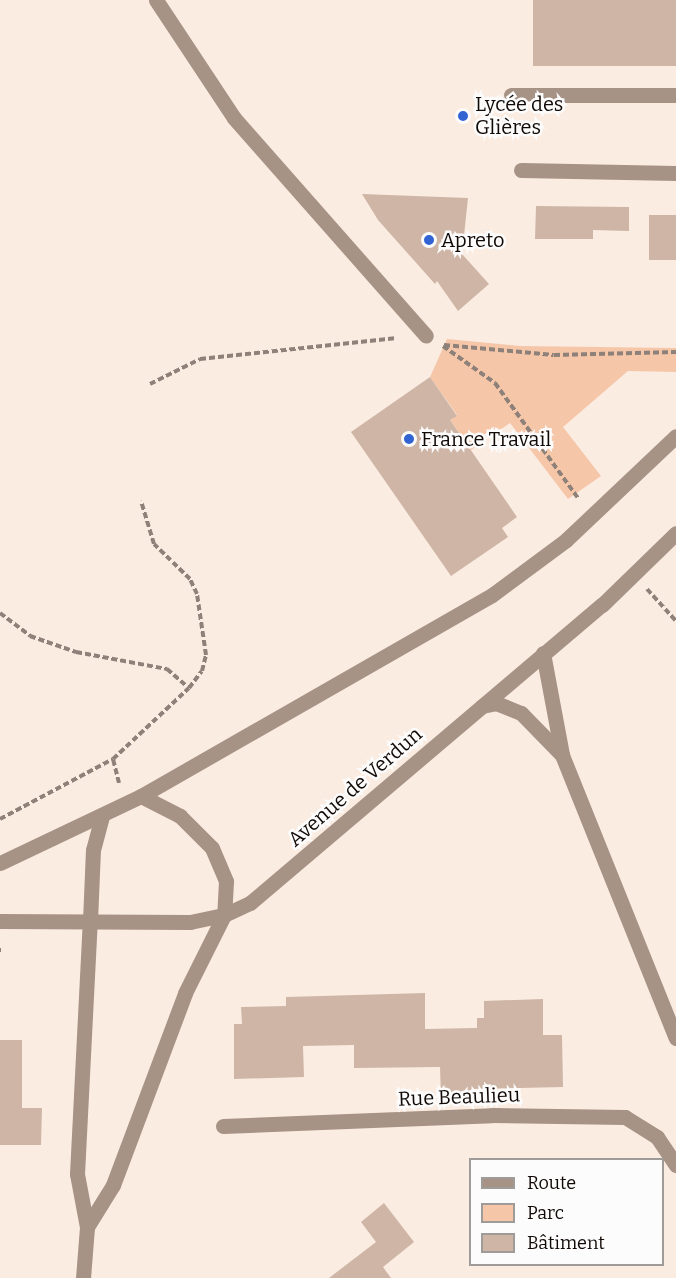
<!DOCTYPE html>
<meta charset="utf-8">
<style>
body{margin:0}
#map{position:relative;width:676px;height:1278px;overflow:hidden;background:#fbece2;font-family:Bitter,serif}
div>[style]{position:absolute}
.green>*{inset:0;background:#f6c6a9}
.building>*{inset:0;background:#ceb5a6;transform-origin:0 0}
.path>*{height:4px;margin-top:-2px;transform-origin:0;background:repeating-linear-gradient(90deg,#8d817a 0 6px,transparent 0 9px)}
.service>*{height:15px;margin:-7.5px;padding:0 7.5px;transform-origin:7.5px;border-radius:7.5px;background:#a79286}
.minor>*{height:15px;margin:-7.5px;padding:0 7.5px;transform-origin:7.5px;border-radius:7.5px;background:#a79286}
.tertiary>*{height:15px;margin:-7.5px;padding:0 7.5px;transform-origin:7.5px;border-radius:7.5px;background:#a79286}
.dots>*{width:16px;height:16px;translate:-50% -50%;box-sizing:border-box;border:3px solid #fcfcfc;border-radius:50%}
span{translate:-50% -50%;white-space:nowrap;text-align:center;line-height:1.15;-webkit-text-stroke:5px #fcfcfc;paint-order:stroke}
.poi-label{font-size:20px;color:#110905}
.left{translate:0 -50%;text-align:left}
.street-label{font-size:20px;color:#110905}
.legend{position:absolute;left:469px;top:1158px;width:195px;height:108px;box-sizing:border-box;background:#fcfcfc;border:2px solid #9e9b99;margin:0;padding:8px 10px;list-style:none;font-size:18px;color:#110905}
.legend li{display:flex;align-items:center;gap:12px;height:30px}
.legend b{width:30px;border:2px solid #9e9b99}
</style>
<div id="map">
<div class="green">
<div style="clip-path:polygon(447px 339px,520px 346px,676px 348px,676px 372px,628px 371px,563px 427px,601px 476px,568px 499px,510px 423px,471px 450px,450px 420px,457px 415px,430px 377px)"></div>
</div>
<div class="building">
<div style="left:533px;top:0;width:143px;height:66px"></div>
<div style="clip-path:polygon(362px 194px,468px 198px,462px 254px,489px 284px,458px 311px,437px 281px,435px 284px,378px 220px)"></div>
<div style="clip-path:polygon(536px 206px,629px 207px,629px 231px,593px 230px,593px 239px,535px 239px)"></div>
<div style="left:649px;top:215px;width:27px;height:45px"></div>
<div style="clip-path:polygon(430px 377px,457px 416px,450px 420px,517px 517px,502px 528px,508px 537px,451px 576px,351px 432px)"></div>
<div style="clip-path:polygon(425px 993px,425px 1029px,477px 1028px,477px 1018px,484px 1018px,484px 1001px,543px 999px,543px 1035px,562px 1035px,563px 1087px,471px 1089px,471px 1096px,441px 1097px,440px 1067px,354px 1068px,354px 1045px,303px 1046px,304px 1077px,234px 1079px,234px 1024px,242px 1024px,241px 1007px,286px 1006px,286px 997px)"></div>
<div style="clip-path:polygon(0 1040px,22px 1040px,22px 1108px,42px 1108px,41px 1145px,0 1145px)"></div>
<div style="clip-path:polygon(384px 1203px,414px 1242px,383px 1267px,391px 1278px,329px 1278px,376px 1242px,361px 1222px)"></div>
</div>
<div class="path">
<div style="left:444px;top:345px;width:110px;rotate:5.2deg"></div>
<div style="left:554px;top:355px;width:122px;rotate:-1.4deg"></div>
<div style="left:443px;top:346px;width:64px;rotate:35.4deg"></div>
<div style="left:495px;top:383px;width:142px;rotate:54.2deg"></div>
<div style="left:150px;top:384px;width:56px;rotate:-26.6deg"></div>
<div style="left:200px;top:359px;width:198px;rotate:-6.1deg"></div>
<div style="left:647px;top:589px;width:43px;rotate:47.8deg"></div>
<div style="left:0;top:613px;width:38px;rotate:37deg"></div>
<div style="left:30px;top:636px;width:49px;rotate:19.2deg"></div>
<div style="left:76px;top:652px;width:93px;rotate:10.6deg"></div>
<div style="left:167px;top:669px;width:29px;rotate:41deg"></div>
<div style="left:119px;top:783px;width:25px;rotate:-104deg"></div>
<div style="left:113px;top:759px;width:104px;rotate:-43.1deg"></div>
<div style="left:189px;top:688px;width:21px;rotate:-53deg"></div>
<div style="left:202px;top:671px;width:16px;rotate:-76deg"></div>
<div style="left:206px;top:655px;width:62px;rotate:-98.4deg"></div>
<div style="left:197px;top:594px;width:17px;rotate:-115deg"></div>
<div style="left:190px;top:579px;width:50px;rotate:-135.8deg"></div>
<div style="left:154px;top:544px;width:45px;rotate:-106.8deg"></div>
<div style="left:0;top:819px;width:128px;rotate:-28deg"></div>
<div style="left:0;top:950px;width:1px"></div>
</div>
<div class="service">
<div style="left:156px;top:0;width:141px;rotate:56.5deg"></div>
<div style="left:234px;top:118px;width:290px;rotate:48.6deg"></div>
<div style="left:511px;top:95px;width:165px"></div>
</div>
<div class="minor">
<div style="left:521px;top:170px;width:155px;rotate:1.1deg"></div>
<div style="left:223px;top:1126px;width:269px;rotate:-2.3deg"></div>
<div style="left:492px;top:1115px;width:133px;rotate:0.9deg"></div>
<div style="left:625px;top:1117px;width:38px;rotate:32deg"></div>
<div style="left:657px;top:1137px;width:34px;rotate:56deg"></div>
<div style="left:87px;top:1227px;width:49px;rotate:-58.2deg"></div>
<div style="left:113px;top:1185px;width:205px;rotate:-69.4deg"></div>
<div style="left:185px;top:993px;width:87px;rotate:-63.4deg"></div>
<div style="left:83px;top:1278px;width:51px;rotate:-85.5deg"></div>
<div style="left:87px;top:1227px;width:54px;rotate:-100.7deg"></div>
<div style="left:77px;top:1174px;width:253px;rotate:-87.1deg"></div>
</div>
<div class="tertiary">
<div style="left:543px;top:653px;width:104px;rotate:79.4deg"></div>
<div style="left:562px;top:755px;width:305px;rotate:68.1deg"></div>
<div style="left:482px;top:706px;width:14px;rotate:-12deg"></div>
<div style="left:496px;top:703px;width:27px;rotate:22deg"></div>
<div style="left:521px;top:713px;width:59px;rotate:45.7deg"></div>
<div style="left:141px;top:796px;width:44px;rotate:27.1deg"></div>
<div style="left:180px;top:816px;width:45px;rotate:45deg"></div>
<div style="left:212px;top:848px;width:36px;rotate:67deg"></div>
<div style="left:226px;top:881px;width:34px;rotate:93deg"></div>
<div style="left:0;top:863px;width:156px;rotate:-25.4deg"></div>
<div style="left:141px;top:796px;width:404px;rotate:-29.8deg"></div>
<div style="left:492px;top:595px;width:92px;rotate:-36.6deg"></div>
<div style="left:566px;top:540px;width:151px;rotate:-43.4deg"></div>
<div style="left:0;top:921px;width:190px;rotate:0.3deg"></div>
<div style="left:190px;top:922px;width:35px;rotate:-12deg"></div>
<div style="left:224px;top:915px;width:29px;rotate:-25deg"></div>
<div style="left:250px;top:903px;width:461px;rotate:-40.3deg"></div>
<div style="left:602px;top:605px;width:103px;rotate:-44.2deg"></div>
<div style="left:90px;top:921px;width:71px;rotate:-87.6deg"></div>
<div style="left:93px;top:850px;width:34px;rotate:-75deg"></div>
</div>
<div class="dots">
<div style="left:463px;top:116px;background:#3163d2"></div>
<div style="left:429px;top:240px;background:#3163d2"></div>
<div style="left:409px;top:439px;background:#3163d2"></div>
</div>
<div class="poi-label">
<span class="left" style="left:475px;top:116px">Lycée des<br>Glières</span>
<span class="left" style="left:441px;top:240px">Apreto</span>
<span class="left" style="left:421px;top:439px">France Travail</span>
</div>
<div class="street-label">
<span style="left:355px;top:787px;rotate:-41deg">Avenue de Verdun</span>
<span style="left:459px;top:1097px;rotate:-2deg">Rue Beaulieu</span>
</div>
<ul class="legend">
<li><b style="height:8px;background:#a79286"></b>Route</li>
<li><b style="height:16px;background:#f6c6a9"></b>Parc</li>
<li><b style="height:16px;background:#ceb5a6"></b>Bâtiment</li>
</ul>
</div>
